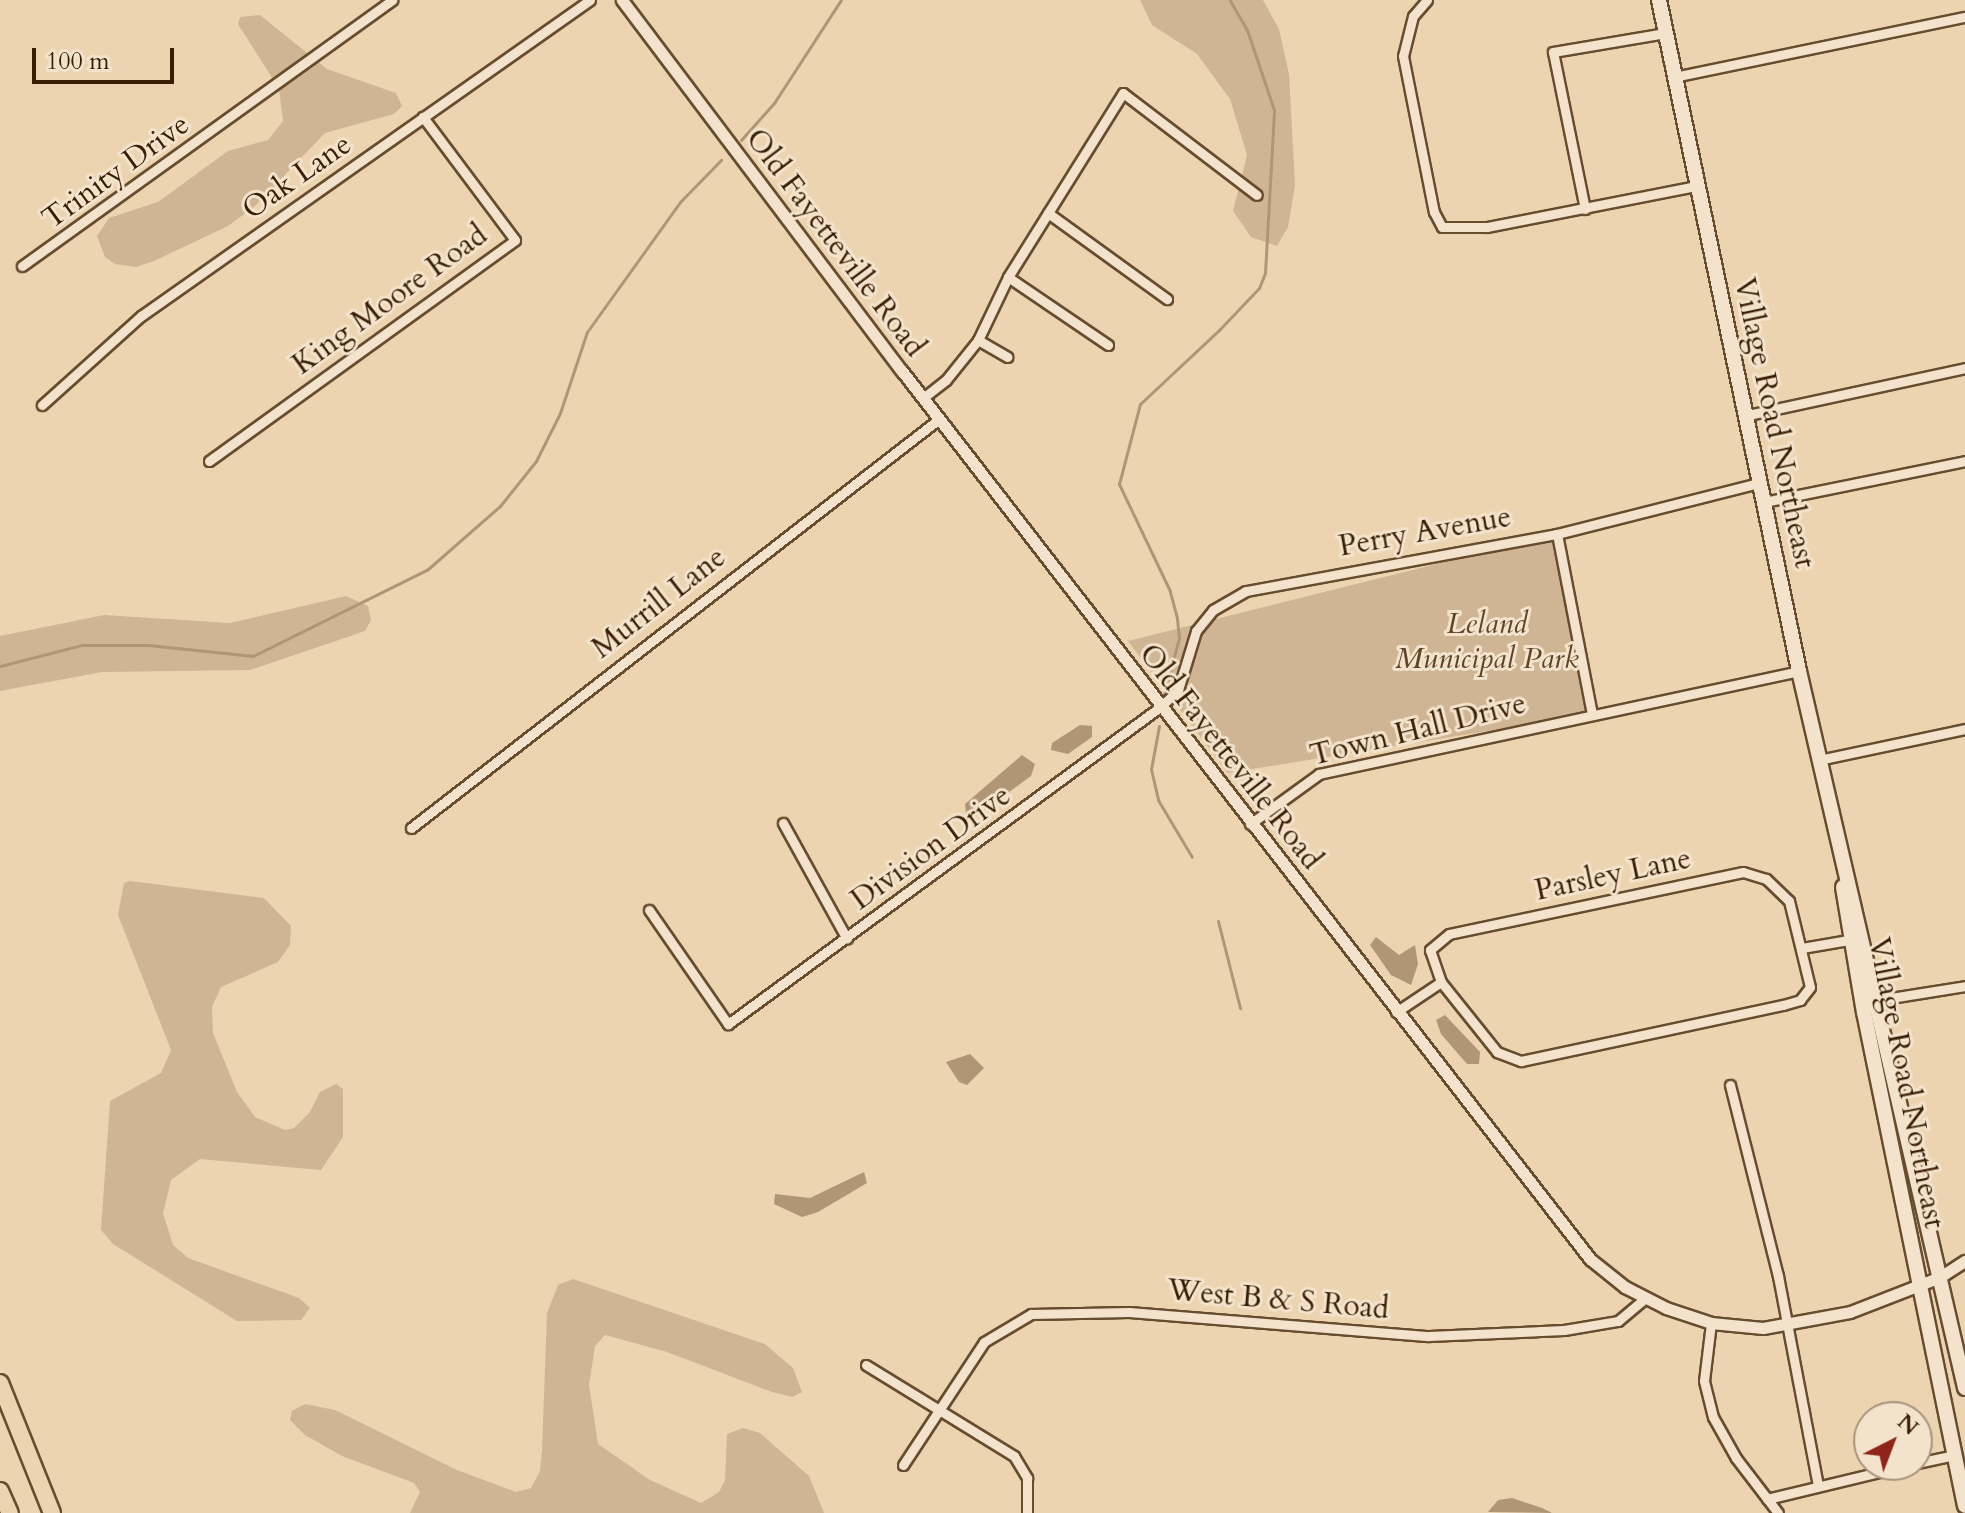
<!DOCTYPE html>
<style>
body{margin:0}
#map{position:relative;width:1965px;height:1513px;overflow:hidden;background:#edd4b0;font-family:Cardo,serif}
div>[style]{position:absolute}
.green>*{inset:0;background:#cfb593}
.water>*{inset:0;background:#b09675}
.stream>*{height:3px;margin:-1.5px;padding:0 1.5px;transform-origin:1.5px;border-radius:1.5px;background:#b09675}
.roads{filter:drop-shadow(2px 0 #674c2e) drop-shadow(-2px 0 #674c2e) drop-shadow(0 2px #674c2e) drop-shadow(0 -2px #674c2e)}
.minor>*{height:9px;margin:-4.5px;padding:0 4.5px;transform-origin:4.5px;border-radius:4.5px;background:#f3e3cc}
.tertiary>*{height:11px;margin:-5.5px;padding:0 5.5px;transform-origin:5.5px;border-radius:5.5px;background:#f3e3cc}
.secondary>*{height:14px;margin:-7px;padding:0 7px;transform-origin:7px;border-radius:7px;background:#f3e3cc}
.motorway>*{height:16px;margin:-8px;padding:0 8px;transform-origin:8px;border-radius:8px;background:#edd4b0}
span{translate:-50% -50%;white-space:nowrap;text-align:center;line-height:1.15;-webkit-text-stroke:6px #f3e3cc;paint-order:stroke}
.street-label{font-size:30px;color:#3a1e03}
.park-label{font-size:30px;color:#5f4427;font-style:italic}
.north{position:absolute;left:1853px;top:1401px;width:80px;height:80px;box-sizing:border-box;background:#f3e3cc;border:2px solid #a9947c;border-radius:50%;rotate:42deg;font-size:22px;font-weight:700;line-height:32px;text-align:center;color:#3a1e03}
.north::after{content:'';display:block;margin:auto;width:28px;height:36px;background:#8f2418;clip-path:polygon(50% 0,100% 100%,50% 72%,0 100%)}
.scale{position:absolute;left:32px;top:48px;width:142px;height:36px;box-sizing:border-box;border:4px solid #3a1e03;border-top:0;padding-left:10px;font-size:24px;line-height:28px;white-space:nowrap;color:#3a1e03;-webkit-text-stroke:6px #f3e3cc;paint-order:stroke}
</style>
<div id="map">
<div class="green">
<div style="clip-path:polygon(1140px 0,1263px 0,1279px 29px,1289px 74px,1295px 185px,1288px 227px,1277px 246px,1251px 237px,1233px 211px,1247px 155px,1230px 99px,1197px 54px,1152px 25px)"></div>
<div style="clip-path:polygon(260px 15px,327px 69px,396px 93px,402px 106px,394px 114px,325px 133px,255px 206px,228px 226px,154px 261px,136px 267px,115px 264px,105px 257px,97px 236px,109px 218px,158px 202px,228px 151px,268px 140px,283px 121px,279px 89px,238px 24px,240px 17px)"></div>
<div style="clip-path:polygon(1557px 534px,1592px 714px,1228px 773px,1128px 641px)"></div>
<div style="clip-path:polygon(346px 596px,368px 606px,371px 620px,365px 631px,250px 670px,102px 672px,0 691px,0 636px,104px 615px,230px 623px)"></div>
<div style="clip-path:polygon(130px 881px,264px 898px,291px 926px,290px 945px,278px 962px,221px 987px,212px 1007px,213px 1033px,237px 1092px,255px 1117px,285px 1130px,294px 1128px,310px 1112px,320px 1092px,336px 1084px,343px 1089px,343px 1137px,321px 1170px,200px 1159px,171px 1180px,163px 1213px,173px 1245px,188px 1258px,299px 1298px,310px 1308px,301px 1320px,237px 1321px,113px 1244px,101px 1230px,110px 1101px,161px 1073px,171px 1050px,118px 915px,124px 883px)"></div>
<div style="clip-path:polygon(573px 1279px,765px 1344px,793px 1368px,802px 1392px,793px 1397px,772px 1392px,667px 1352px,605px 1335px,595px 1346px,589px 1385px,598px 1444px,650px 1480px,701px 1503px,719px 1492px,725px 1480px,727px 1434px,743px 1428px,760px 1433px,809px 1476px,824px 1513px,410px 1513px,420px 1492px,414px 1483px,342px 1456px,305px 1435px,290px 1420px,292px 1411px,305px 1404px,335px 1410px,457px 1470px,516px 1492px,531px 1488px,540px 1471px,542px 1450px,547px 1313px,558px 1285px)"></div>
</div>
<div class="water">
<div style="clip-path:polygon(1080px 725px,1092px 726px,1092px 737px,1068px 754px,1051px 750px,1052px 743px)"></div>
<div style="clip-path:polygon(1022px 755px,1035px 764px,1031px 776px,967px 823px,965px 804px)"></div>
<div style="clip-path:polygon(1376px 937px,1399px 955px,1415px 945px,1418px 964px,1411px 985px,1391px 975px,1370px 945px)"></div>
<div style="clip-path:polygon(1445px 1015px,1480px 1052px,1479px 1064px,1467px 1064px,1441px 1034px,1436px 1020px)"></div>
<div style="clip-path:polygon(970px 1054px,984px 1068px,967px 1085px,959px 1082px,946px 1062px)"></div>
<div style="clip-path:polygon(864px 1172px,867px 1183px,818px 1212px,802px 1217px,774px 1204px,775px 1194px,810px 1198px)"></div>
<div style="clip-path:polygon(1512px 1498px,1542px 1508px,1552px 1513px,1488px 1512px,1498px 1500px)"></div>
</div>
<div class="stream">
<div style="left:741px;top:140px;width:50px;rotate:-48.3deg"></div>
<div style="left:774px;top:103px;width:123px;rotate:-57deg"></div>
<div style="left:0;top:666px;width:85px;rotate:-14.4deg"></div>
<div style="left:82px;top:645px;width:66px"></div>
<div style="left:148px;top:645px;width:106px;rotate:6deg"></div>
<div style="left:253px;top:656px;width:195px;rotate:-26.4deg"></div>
<div style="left:428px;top:569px;width:96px;rotate:-41.2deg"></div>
<div style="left:500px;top:506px;width:58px;rotate:-51.3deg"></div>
<div style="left:536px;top:461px;width:54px;rotate:-63.4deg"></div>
<div style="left:560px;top:413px;width:85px;rotate:-71.6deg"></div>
<div style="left:587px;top:332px;width:160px;rotate:-54.4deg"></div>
<div style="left:680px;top:202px;width:59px;rotate:-45.7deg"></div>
<div style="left:1164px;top:695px;width:59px;rotate:-75.3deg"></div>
<div style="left:1179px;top:638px;width:20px;rotate:-96deg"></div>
<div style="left:1177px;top:618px;width:28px;rotate:-105deg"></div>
<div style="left:1170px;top:591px;width:119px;rotate:-115.5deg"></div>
<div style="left:1119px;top:484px;width:83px;rotate:-75.3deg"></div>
<div style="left:1140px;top:404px;width:108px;rotate:-43.1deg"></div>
<div style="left:1219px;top:330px;width:58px;rotate:-46.4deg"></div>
<div style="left:1259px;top:288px;width:16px;rotate:-68deg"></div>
<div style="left:1265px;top:273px;width:163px;rotate:-86.8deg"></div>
<div style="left:1274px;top:110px;width:84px;rotate:-108.6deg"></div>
<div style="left:1247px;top:30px;width:34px;rotate:-120deg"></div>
<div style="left:1159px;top:726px;width:44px;rotate:100.5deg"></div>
<div style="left:1151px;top:769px;width:32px;rotate:77deg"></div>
<div style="left:1158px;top:800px;width:66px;rotate:59.2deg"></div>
<div style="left:1218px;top:921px;width:90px;rotate:75.8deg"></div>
</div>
<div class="roads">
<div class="minor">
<div style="left:1427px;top:0;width:21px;rotate:131deg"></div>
<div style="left:1413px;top:16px;width:41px;rotate:104deg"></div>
<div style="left:1403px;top:56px;width:159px;rotate:78.8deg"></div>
<div style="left:1434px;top:212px;width:17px;rotate:62deg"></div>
<div style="left:1442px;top:227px;width:45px"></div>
<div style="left:1487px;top:227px;width:213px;rotate:-11.1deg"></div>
<div style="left:1674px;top:77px;width:297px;rotate:-11.7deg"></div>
<div style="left:1585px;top:209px;width:160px;rotate:-101.5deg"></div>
<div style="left:1553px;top:52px;width:114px;rotate:-9.6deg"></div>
<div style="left:1048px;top:213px;width:147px;rotate:35.9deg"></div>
<div style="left:22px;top:266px;width:456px;rotate:-35.7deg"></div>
<div style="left:1008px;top:277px;width:121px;rotate:34.2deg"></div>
<div style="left:978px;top:340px;width:34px;rotate:30deg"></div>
<div style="left:923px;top:398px;width:29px;rotate:-38deg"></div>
<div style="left:946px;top:380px;width:51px;rotate:-51.3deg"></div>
<div style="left:978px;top:340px;width:70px;rotate:-64.5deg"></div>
<div style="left:1008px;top:277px;width:217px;rotate:-58deg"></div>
<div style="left:1123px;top:93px;width:168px;rotate:37.3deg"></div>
<div style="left:42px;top:405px;width:133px;rotate:-42deg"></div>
<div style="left:141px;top:316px;width:549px;rotate:-35.14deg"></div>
<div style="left:1748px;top:415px;width:222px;rotate:-12.2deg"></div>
<div style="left:209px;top:461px;width:377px;rotate:-35.8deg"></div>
<div style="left:515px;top:240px;width:154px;rotate:-126.8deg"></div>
<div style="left:1764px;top:502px;width:205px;rotate:-11.5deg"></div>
<div style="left:1557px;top:534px;width:183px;rotate:79deg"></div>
<div style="left:1819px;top:760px;width:149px;rotate:-12deg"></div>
<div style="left:783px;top:823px;width:132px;rotate:61.1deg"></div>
<div style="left:1250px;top:824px;width:85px;rotate:-35.9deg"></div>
<div style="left:1319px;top:774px;width:491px;rotate:-12.1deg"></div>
<div style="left:411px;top:828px;width:668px;rotate:-37.76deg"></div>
<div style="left:649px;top:910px;width:139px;rotate:55.3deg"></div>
<div style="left:728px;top:1024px;width:536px;rotate:-36.27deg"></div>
<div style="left:1160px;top:707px;width:25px;rotate:-43deg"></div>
<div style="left:1178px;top:690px;width:62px;rotate:-73deg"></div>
<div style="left:1196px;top:631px;width:27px;rotate:-51deg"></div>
<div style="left:1213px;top:610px;width:38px;rotate:-30deg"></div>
<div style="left:1246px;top:591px;width:316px;rotate:-10.4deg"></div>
<div style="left:1557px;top:534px;width:208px;rotate:-14.2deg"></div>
<div style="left:1802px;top:948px;width:53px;rotate:-9.8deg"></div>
<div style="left:1878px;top:1000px;width:88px;rotate:-9.1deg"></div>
<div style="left:1396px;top:1012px;width:54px;rotate:-33.7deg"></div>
<div style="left:1441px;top:982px;width:90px;rotate:51.3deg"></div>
<div style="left:1497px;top:1052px;width:26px;rotate:21deg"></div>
<div style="left:1521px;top:1061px;width:268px;rotate:-12.1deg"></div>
<div style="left:1783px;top:1005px;width:18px;rotate:-16deg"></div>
<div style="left:1800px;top:1000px;width:16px;rotate:-52deg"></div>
<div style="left:1810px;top:987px;width:89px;rotate:-103.7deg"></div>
<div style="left:1789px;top:901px;width:32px;rotate:-136deg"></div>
<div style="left:1766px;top:879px;width:24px;rotate:-163deg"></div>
<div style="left:1743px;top:872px;width:300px;rotate:168.1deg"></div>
<div style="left:1449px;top:934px;width:25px;rotate:140deg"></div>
<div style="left:1430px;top:950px;width:34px;rotate:71deg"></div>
<div style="left:1730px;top:1085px;width:197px;rotate:75.9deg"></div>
<div style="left:1778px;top:1276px;width:214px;rotate:79.2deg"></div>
<div style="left:1711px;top:1323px;width:58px;rotate:96.9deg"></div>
<div style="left:1704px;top:1381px;width:37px;rotate:76deg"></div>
<div style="left:1713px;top:1417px;width:47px;rotate:60.7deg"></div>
<div style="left:1736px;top:1458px;width:69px;rotate:52.6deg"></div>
<div style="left:866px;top:1365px;width:174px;rotate:31.6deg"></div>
<div style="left:1014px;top:1456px;width:26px;rotate:59deg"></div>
<div style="left:1027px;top:1478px;width:35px;rotate:90deg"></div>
<div style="left:1917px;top:1463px;width:38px;rotate:-12deg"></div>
<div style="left:903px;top:1465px;width:147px;rotate:-56.6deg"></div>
<div style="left:984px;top:1342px;width:55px;rotate:-30.8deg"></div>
<div style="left:1031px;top:1314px;width:98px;rotate:-1.2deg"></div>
<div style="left:1129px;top:1312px;width:301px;rotate:4.6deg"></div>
<div style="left:1429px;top:1336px;width:135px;rotate:-2.5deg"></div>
<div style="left:1564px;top:1330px;width:55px;rotate:-9.5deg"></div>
<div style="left:1618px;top:1321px;width:35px;rotate:-40deg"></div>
<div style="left:1767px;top:1499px;width:146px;rotate:-13.5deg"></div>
</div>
<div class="tertiary">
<div style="left:622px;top:0;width:465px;rotate:53deg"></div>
<div style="left:902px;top:371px;width:1123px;rotate:52.23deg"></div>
<div style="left:1590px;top:1259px;width:45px;rotate:38.7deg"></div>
<div style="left:1625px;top:1287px;width:46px;rotate:27.1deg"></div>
<div style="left:1666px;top:1308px;width:47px;rotate:18.4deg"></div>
<div style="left:1711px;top:1323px;width:52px;rotate:5.5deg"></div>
<div style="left:1763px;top:1328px;width:88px;rotate:-10.4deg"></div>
<div style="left:1850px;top:1312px;width:97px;rotate:-21.3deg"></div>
<div style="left:1940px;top:1277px;width:30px;rotate:-33deg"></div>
</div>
<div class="secondary">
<div style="left:1659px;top:0;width:685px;rotate:78.21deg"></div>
<div style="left:1799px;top:671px;width:736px;rotate:76.96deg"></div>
<div style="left:1843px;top:887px;width:127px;rotate:80.5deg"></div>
<div style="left:1864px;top:1012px;width:504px;rotate:78.44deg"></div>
</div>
<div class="motorway">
<div style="left:0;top:1383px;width:140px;rotate:68.2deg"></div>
<div style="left:0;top:1491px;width:24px;rotate:66deg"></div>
</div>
</div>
<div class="street-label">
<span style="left:116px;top:172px;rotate:-36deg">Trinity Drive</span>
<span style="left:297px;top:177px;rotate:-35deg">Oak Lane</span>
<span style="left:835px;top:243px;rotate:53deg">Old Fayetteville Road</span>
<span style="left:390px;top:300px;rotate:-36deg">King Moore Road</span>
<span style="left:1774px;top:423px;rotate:78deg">Village Road Northeast</span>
<span style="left:1425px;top:532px;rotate:-10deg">Perry Avenue</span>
<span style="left:659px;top:603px;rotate:-38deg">Murrill Lane</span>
<span style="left:1418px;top:730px;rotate:-14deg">Town Hall Drive</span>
<span style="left:1230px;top:757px;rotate:52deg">Old Fayetteville Road</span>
<span style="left:931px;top:848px;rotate:-36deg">Division Drive</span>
<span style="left:1613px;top:875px;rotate:-12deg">Parsley Lane</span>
<span style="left:1906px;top:1083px;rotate:79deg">Village Road Northeast</span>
<span style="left:1278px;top:1300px;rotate:5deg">West B &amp; S Road</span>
</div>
<div class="park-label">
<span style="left:1487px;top:641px">Leland<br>Municipal Park</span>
</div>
<div class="north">N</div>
<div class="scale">100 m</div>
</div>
